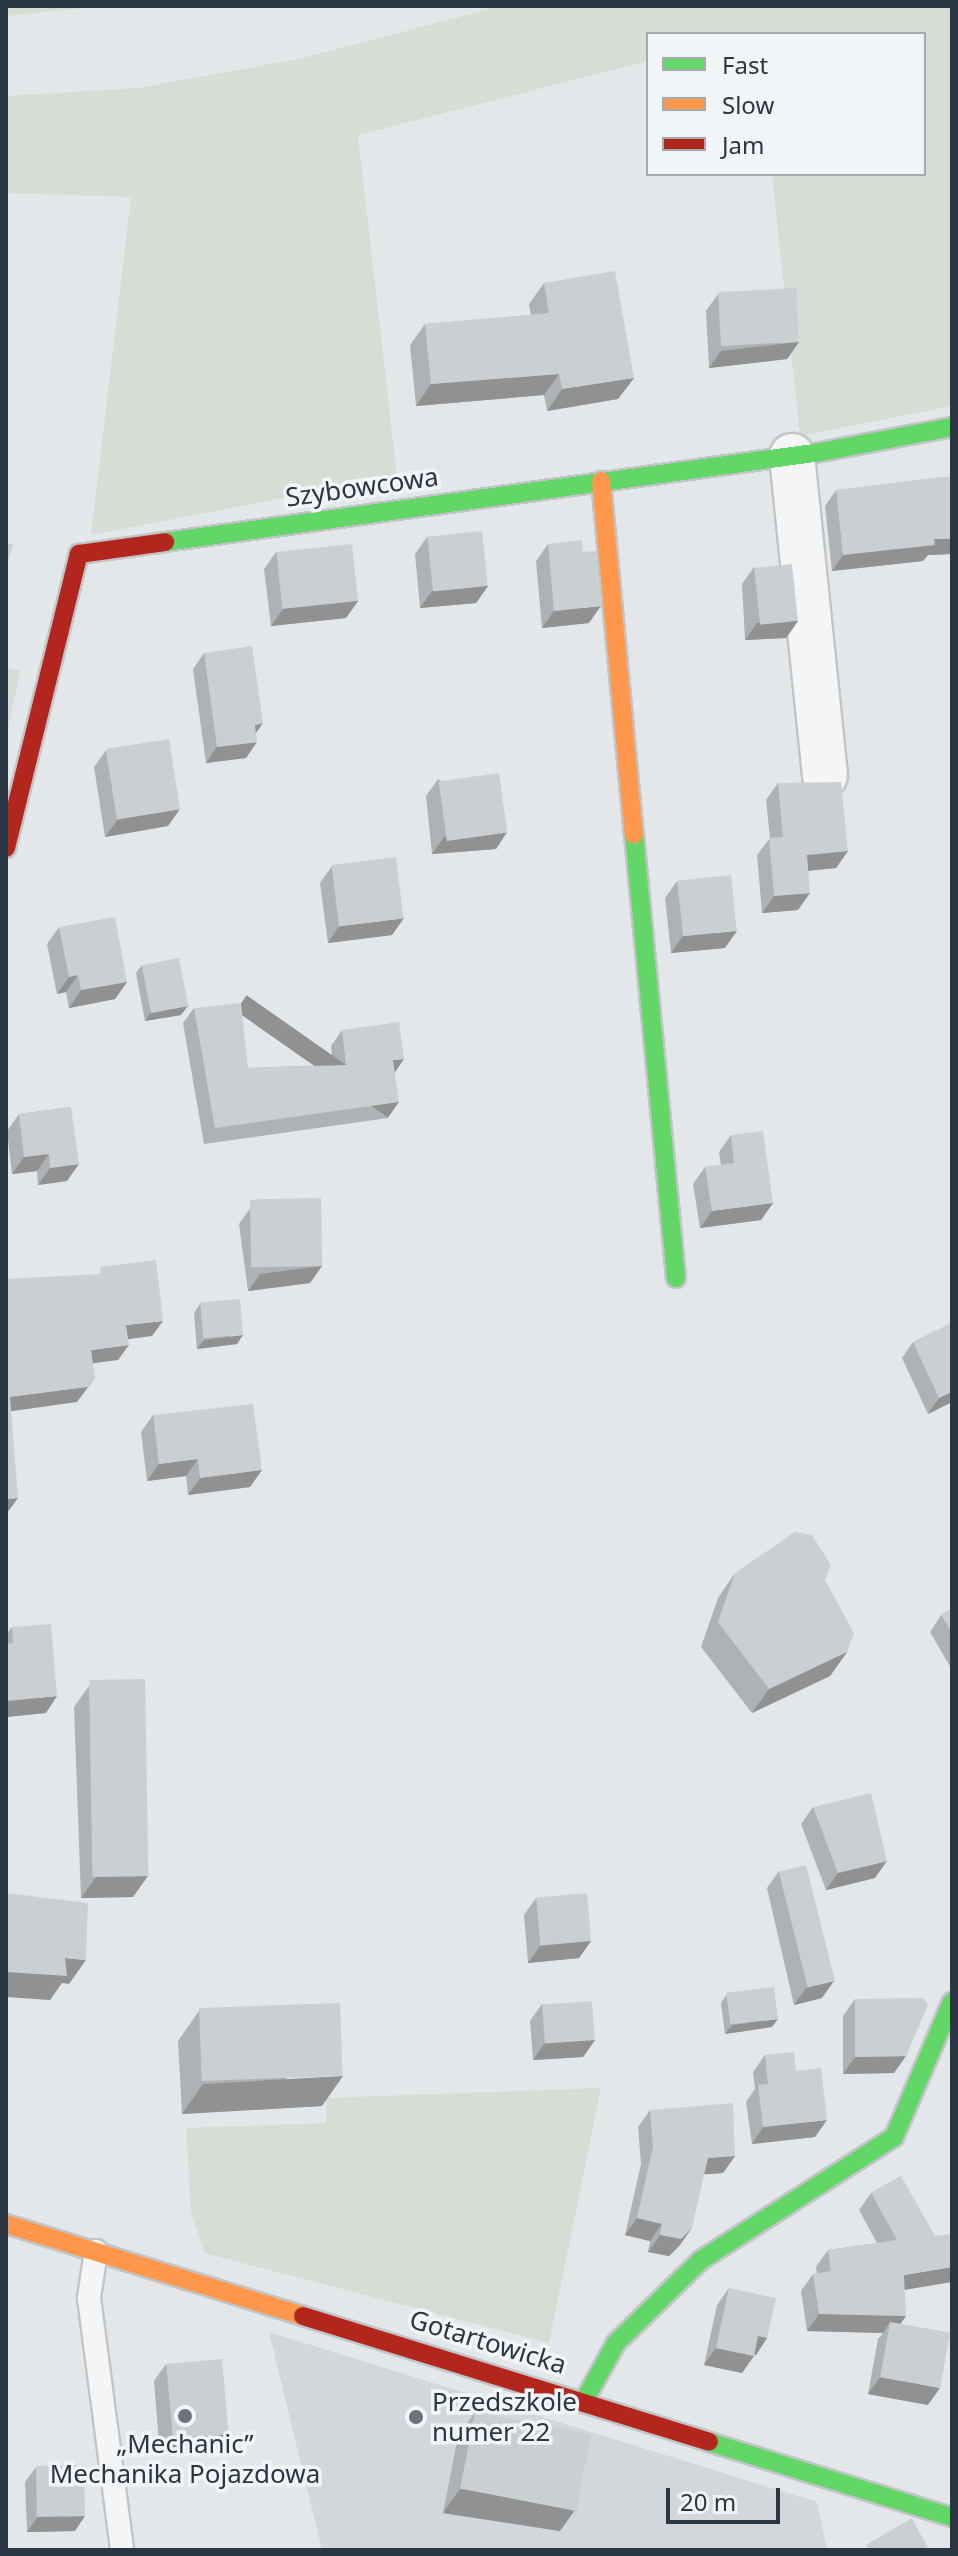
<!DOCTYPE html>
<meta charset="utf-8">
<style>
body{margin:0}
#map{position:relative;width:958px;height:2556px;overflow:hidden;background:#e4e7e9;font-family:"Noto Sans",sans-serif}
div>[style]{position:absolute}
.built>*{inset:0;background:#d2d7dc}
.green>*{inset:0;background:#d6ddd4}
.roads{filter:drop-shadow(2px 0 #c2c5c7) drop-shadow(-2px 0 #c2c5c7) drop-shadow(0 2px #c2c5c7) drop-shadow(0 -2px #c2c5c7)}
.lane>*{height:22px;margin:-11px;padding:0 11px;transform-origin:11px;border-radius:11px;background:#f3f5f6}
.street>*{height:44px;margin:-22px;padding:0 22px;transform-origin:22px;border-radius:22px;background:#f3f5f6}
.fast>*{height:18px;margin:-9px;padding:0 9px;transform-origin:9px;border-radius:9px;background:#63d668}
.slow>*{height:18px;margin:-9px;padding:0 9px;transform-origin:9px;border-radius:9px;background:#ff974d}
.jam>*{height:18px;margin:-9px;padding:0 9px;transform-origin:9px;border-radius:9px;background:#b3261e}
.wall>*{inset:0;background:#afb2b4}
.shaded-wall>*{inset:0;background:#8f9192;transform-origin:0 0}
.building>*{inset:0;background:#cccfd1;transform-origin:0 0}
.dots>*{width:22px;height:22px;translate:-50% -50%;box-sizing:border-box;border:4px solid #f2f5f8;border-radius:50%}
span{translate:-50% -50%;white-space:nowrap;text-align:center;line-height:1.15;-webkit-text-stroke:7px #f2f5f8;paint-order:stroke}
.street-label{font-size:26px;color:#2a3643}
.poi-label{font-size:26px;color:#2a3643}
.left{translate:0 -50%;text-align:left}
.frame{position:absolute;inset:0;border:8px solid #2a3643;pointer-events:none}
.legend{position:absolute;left:646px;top:32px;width:280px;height:144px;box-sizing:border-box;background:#f2f5f8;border:2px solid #a2a9b0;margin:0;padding:10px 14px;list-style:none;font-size:24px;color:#2a3643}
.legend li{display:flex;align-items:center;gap:16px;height:40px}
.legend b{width:40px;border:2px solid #a2a9b0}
.scale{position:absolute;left:666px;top:2488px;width:114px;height:36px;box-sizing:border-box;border:4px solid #2a3643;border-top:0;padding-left:10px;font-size:24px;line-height:28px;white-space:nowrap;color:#2a3643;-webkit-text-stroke:6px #f2f5f8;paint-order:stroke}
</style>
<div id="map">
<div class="built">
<div style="clip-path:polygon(269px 2332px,817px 2502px,827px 2550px,322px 2550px)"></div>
</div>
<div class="green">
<div style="clip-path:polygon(6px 6px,104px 6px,6px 16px)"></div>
<div style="clip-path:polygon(501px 6px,952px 6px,952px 406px,800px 436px,772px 174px,924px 174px,924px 34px,648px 34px,648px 61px,358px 135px,397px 476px,91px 535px,131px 197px,6px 193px,6px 96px,138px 88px,299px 59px)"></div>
<div style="clip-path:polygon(6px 667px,20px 671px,6px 739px)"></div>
<div style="clip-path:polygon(601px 2088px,549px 2343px,204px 2253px,191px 2212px,186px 2128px,326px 2123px,326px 2098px)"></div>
</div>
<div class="roads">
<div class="lane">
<div style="left:96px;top:2251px;width:48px;rotate:98.5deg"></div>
<div style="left:89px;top:2298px;width:254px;rotate:82.5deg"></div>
</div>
<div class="street">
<div style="left:792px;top:456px;width:321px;rotate:84.1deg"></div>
</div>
<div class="fast">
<div style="left:165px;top:542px;width:662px;rotate:-7.81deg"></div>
<div style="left:821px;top:452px;width:133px;rotate:-10.8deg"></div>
<div style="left:634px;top:834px;width:446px;rotate:84.6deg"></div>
<div style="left:585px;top:2399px;width:64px;rotate:-61deg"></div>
<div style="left:616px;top:2343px;width:119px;rotate:-44.3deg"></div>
<div style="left:701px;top:2260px;width:229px;rotate:-32.5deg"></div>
<div style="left:894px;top:2137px;width:147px;rotate:-66.8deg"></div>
<div style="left:709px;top:2442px;width:254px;rotate:17.2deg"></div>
</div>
<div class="slow">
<div style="left:601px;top:481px;width:355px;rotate:84.7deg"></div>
<div style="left:6px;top:2224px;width:311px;rotate:17.2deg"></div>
</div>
<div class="jam">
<div style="left:6px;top:848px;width:303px;rotate:-76.1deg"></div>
<div style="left:79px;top:554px;width:87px;rotate:-7.9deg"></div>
<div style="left:303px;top:2316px;width:425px;rotate:17.2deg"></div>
</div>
</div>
<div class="wall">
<div style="clip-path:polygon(544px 283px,634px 378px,618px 399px,547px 411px,544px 395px,416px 406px,410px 345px,425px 324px,531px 315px,529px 304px)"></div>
<div style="clip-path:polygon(718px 294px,799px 342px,787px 359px,709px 368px,706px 311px)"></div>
<div style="clip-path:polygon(952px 477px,952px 554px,928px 555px,923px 561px,832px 571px,825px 506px,836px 490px)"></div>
<div style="clip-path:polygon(427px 537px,488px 586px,476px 603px,420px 608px,415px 554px)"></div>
<div style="clip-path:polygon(548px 544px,589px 623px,542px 628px,536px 561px)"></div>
<div style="clip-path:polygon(276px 552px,358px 601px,346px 618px,271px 626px,264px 569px)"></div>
<div style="clip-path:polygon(754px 567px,798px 621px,786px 638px,745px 640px,742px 584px)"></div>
<div style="clip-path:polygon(204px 653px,256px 734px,246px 758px,206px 763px,193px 669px)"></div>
<div style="clip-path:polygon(106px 750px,168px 826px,105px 837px,94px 767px)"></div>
<div style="clip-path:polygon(438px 779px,507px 832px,496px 849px,432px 854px,426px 796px)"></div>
<div style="clip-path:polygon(778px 783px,848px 851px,836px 868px,808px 871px,798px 910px,762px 913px,757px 855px,770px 838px,766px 800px)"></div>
<div style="clip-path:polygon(332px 866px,404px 918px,392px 935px,328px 943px,320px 883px)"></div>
<div style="clip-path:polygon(677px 881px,725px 948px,671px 953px,665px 898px)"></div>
<div style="clip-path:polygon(59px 927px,127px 982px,115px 999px,69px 1008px,66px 992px,57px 994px,47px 944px)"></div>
<div style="clip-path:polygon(142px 965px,181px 1015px,145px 1021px,136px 973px)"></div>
<div style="clip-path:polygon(194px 1008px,248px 1068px,333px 1065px,331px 1046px,342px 1030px,395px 1073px,388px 1118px,204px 1144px,183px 1023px)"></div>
<div style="clip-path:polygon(71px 1107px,67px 1181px,38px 1185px,37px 1171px,12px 1174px,7px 1131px,19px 1114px)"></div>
<div style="clip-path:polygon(731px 1135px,773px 1203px,761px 1220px,700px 1228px,693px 1184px,705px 1167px,721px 1165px,719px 1152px)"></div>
<div style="clip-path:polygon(251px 1207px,322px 1266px,310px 1283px,248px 1291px,239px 1224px)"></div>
<div style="clip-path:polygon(200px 1304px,237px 1344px,197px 1349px,194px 1313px)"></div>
<div style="clip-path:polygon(952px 1323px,952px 1402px,928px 1414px,902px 1358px,913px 1342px)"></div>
<div style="clip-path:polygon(153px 1415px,262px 1470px,250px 1487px,188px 1495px,186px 1476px,147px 1481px,141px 1432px)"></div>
<div style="clip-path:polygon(735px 1573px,825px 1580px,847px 1652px,830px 1676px,752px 1713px,701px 1647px,718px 1598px)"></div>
<div style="clip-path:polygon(952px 1609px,952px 1670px,930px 1632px,941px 1615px)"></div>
<div style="clip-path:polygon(12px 1627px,46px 1713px,6px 1717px,6px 1635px)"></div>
<div style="clip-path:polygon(89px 1686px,133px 1897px,81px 1898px,74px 1707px)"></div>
<div style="clip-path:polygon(813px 1807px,875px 1878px,826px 1890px,801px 1824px)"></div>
<div style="clip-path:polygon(779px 1871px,822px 1998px,794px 2005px,767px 1888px)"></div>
<div style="clip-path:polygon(536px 1898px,591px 1941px,579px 1958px,528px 1963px,524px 1915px)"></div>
<div style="clip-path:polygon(727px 1994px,772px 2027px,725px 2034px,721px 2003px)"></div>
<div style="clip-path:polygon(855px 1999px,894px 2073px,843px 2074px,843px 2016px)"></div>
<div style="clip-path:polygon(542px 2004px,595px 2040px,583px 2057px,533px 2060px,530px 2021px)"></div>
<div style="clip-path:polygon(199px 2011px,322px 2106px,182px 2114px,178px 2041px)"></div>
<div style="clip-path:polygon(765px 2055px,796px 2071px,815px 2137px,752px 2144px,746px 2102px,755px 2089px,753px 2072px)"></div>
<div style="clip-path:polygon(650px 2110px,735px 2156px,723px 2173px,704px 2174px,680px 2245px,669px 2256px,648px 2252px,650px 2241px,625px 2235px,641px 2164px,638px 2127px)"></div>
<div style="clip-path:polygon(901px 2176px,904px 2290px,901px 2324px,928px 2405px,868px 2394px,878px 2339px,883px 2333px,807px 2331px,801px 2291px,813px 2274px,817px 2274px,816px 2267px,828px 2250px,877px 2243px,859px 2210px,871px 2193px)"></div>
<div style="clip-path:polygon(729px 2288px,767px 2338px,756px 2355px,754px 2355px,742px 2373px,704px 2365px,717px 2305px)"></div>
<div style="clip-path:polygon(166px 2364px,216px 2451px,160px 2455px,154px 2381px)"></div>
<div style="clip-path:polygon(475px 2412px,577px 2507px,560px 2531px,443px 2513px,458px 2436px)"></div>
<div style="clip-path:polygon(36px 2467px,75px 2531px,27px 2532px,25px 2482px)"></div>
</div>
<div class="shaded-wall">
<div style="clip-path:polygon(799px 342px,787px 359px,709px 368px,721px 351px)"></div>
<div style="clip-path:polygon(559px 374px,544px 395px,416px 406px,431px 384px)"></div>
<div style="clip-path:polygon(634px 378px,618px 399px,547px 411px,562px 389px)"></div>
<div style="clip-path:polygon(934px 539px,952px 539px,952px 554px,928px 555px,923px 561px,832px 571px,843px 555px)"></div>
<div style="clip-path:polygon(488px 586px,476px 603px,420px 608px,432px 591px)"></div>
<div style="clip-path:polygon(358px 601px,346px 618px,271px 626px,283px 609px)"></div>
<div style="clip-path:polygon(601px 606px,589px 623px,542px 628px,554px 611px)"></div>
<div style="clip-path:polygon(798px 621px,786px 638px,745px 640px,757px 623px)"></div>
<div style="clip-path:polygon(263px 723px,252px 739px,255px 725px)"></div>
<div style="clip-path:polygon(257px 742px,246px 758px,206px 763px,217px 747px)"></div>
<div style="clip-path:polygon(180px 809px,168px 826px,105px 837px,117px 820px)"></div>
<div style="clip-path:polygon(507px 832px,496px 849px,432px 854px,444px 837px)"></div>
<div style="clip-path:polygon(848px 851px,836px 868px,795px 872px,807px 855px)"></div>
<div style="clip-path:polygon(810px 893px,798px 910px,762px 913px,774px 896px)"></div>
<div style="clip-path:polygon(404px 918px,392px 935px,328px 943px,339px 926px)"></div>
<div style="clip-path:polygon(737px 931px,725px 948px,671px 953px,683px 936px)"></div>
<div style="clip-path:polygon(78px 975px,66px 992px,57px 994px,69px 977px)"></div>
<div style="clip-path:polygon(127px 982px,115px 999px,69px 1008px,81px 990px)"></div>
<div style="clip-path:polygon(188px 1006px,181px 1015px,145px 1021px,151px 1012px)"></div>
<div style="clip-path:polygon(404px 1059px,393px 1075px,393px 1060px)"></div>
<div style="left:399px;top:1102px;width:19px;height:186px;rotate:125deg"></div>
<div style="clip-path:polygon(49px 1154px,37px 1171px,12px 1174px,24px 1157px)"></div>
<div style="clip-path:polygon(79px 1164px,67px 1181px,38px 1185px,50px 1168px)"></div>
<div style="clip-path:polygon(773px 1203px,761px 1220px,700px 1228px,712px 1211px)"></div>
<div style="clip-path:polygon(322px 1266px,310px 1283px,248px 1291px,260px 1274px)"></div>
<div style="clip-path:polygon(163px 1321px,152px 1336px,115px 1341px,126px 1325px)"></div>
<div style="clip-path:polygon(243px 1335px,237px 1344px,197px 1349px,204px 1340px)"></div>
<div style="clip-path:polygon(129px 1345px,118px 1360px,80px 1365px,91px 1350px)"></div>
<div style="clip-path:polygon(95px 1378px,77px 1402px,6px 1412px,10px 1397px)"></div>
<div style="clip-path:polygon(952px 1392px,952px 1402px,928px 1414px,939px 1398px)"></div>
<div style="clip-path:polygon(198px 1459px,186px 1476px,147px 1481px,159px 1464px)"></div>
<div style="clip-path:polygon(262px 1470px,250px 1487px,188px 1495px,200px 1478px)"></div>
<div style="clip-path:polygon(18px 1498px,7px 1513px,6px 1513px,6px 1499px)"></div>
<div style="clip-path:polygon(847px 1652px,830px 1676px,752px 1713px,769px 1689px)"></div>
<div style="clip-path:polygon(57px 1696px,46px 1713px,6px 1717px,6px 1701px)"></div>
<div style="clip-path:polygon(887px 1861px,875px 1878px,826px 1890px,838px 1873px)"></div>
<div style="clip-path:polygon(148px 1876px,133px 1897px,81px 1898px,96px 1877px)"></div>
<div style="clip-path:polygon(591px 1941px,579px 1958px,528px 1963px,540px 1946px)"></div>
<div style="clip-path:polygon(65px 1958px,86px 1960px,69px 1984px,62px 1983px,50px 2000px,6px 1997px,6px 1972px)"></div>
<div style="clip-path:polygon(834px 1981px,822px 1998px,794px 2005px,806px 1988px)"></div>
<div style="clip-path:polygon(778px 2019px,772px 2027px,725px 2034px,732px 2025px)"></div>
<div style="clip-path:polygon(595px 2040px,583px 2057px,533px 2060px,545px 2043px)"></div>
<div style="clip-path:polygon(906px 2056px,894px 2073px,843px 2074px,855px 2057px)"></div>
<div style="clip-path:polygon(343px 2076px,322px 2106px,182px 2114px,203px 2084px)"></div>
<div style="clip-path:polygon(827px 2120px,815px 2137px,752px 2144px,763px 2127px)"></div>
<div style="clip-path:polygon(735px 2156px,723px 2173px,696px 2175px,708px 2158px)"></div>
<div style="clip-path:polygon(637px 2218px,662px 2224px,650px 2241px,625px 2235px)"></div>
<div style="clip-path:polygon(692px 2228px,680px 2245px,669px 2256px,648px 2252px,660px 2235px)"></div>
<div style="clip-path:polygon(952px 2267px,952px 2282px,892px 2292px,904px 2275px)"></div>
<div style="clip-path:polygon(819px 2314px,906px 2316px,894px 2333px,890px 2322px,883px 2333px,807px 2331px)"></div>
<div style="clip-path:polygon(758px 2336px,767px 2338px,756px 2355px,746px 2353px)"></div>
<div style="clip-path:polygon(716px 2348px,754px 2356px,742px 2373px,704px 2365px)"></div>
<div style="clip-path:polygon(880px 2377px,940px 2388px,928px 2405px,868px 2394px)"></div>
<div style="clip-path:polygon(228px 2434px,216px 2451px,160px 2455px,172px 2438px)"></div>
<div style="clip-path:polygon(460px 2489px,577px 2507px,560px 2531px,443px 2513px)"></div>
<div style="clip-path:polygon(85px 2516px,75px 2531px,27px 2532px,38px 2517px)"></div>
</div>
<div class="building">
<div style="clip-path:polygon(615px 271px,634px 378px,562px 389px,559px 374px,431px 384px,425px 324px,549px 313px,544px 283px)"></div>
<div style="left:796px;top:288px;width:54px;height:78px;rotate:87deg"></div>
<div style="clip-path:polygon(940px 477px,952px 477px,952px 539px,934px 539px,935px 545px,843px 555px,836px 490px)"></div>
<div style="left:482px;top:531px;width:55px;height:55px;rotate:84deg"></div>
<div style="clip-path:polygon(582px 540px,583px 552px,596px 551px,601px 606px,554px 611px,548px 544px)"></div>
<div style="clip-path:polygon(6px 543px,13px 545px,6px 567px)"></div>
<div style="left:352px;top:544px;width:57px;height:76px;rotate:84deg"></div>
<div style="left:792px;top:564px;width:57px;height:38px;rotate:84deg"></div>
<div style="clip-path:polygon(252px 646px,263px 723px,255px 725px,257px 742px,217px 747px,204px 653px)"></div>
<div style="left:169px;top:739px;width:71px;height:64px;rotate:81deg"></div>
<div style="left:499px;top:773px;width:60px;height:61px;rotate:82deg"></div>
<div style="clip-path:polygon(841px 782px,848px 851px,807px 855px,810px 893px,774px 896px,769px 838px,783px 837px,778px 783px)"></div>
<div style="left:396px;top:857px;width:62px;height:65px;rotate:83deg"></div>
<div style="left:731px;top:875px;width:56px;height:54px;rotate:84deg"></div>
<div style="clip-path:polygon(115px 917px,127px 982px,81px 990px,78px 975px,69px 977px,59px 927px)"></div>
<div style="left:179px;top:958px;width:49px;height:38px;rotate:79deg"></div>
<div style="clip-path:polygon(241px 1003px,248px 1068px,346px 1065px,342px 1030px,399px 1022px,404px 1059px,393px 1060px,399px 1102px,215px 1128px,194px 1008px)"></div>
<div style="clip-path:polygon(71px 1107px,79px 1164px,50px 1168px,49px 1154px,24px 1157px,19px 1114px)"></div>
<div style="clip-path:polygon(763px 1131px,773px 1203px,712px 1211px,705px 1167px,734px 1163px,731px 1135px)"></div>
<div style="left:321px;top:1198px;width:68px;height:71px;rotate:89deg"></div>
<div style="clip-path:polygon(156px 1260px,163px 1321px,126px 1325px,129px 1345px,91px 1350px,95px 1378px,88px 1387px,10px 1397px,18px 1498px,6px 1499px,6px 1279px,101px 1274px,100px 1267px)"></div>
<div style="left:240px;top:1299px;width:36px;height:40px;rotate:85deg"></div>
<div style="clip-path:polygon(952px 1323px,952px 1392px,939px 1398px,913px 1342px)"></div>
<div style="clip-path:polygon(253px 1404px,262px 1470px,200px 1478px,198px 1459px,159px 1464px,153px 1415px)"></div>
<div style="clip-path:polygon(795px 1532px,812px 1535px,831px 1565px,825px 1580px,854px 1633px,847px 1652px,769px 1689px,718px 1622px,735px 1573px)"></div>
<div style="clip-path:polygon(952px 1609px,952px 1633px,941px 1615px)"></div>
<div style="clip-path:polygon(51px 1624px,57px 1696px,6px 1701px,6px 1644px,13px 1643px,12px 1627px)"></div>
<div style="left:145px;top:1679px;width:197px;height:56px;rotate:89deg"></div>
<div style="clip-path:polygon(871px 1793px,887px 1861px,838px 1873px,813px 1807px)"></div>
<div style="left:806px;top:1865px;width:119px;height:28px;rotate:76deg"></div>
<div style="clip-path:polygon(6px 1893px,88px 1903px,86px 1960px,65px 1958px,67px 1976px,6px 1972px)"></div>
<div style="left:587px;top:1893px;width:48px;height:51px;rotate:85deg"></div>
<div style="left:774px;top:1987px;width:32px;height:48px;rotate:83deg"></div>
<div style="clip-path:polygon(924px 1998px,928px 2005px,906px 2056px,855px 2057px,855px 1999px)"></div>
<div style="left:592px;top:2001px;width:39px;height:50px;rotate:86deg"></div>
<div style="left:340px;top:2003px;width:73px;height:141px;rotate:88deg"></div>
<div style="clip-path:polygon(794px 2052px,796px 2071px,821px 2068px,827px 2120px,763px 2127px,758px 2085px,768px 2084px,765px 2055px)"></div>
<div style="clip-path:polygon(733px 2103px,735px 2156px,708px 2158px,692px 2228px,681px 2239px,660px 2235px,662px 2224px,637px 2218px,653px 2147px,650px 2110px)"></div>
<div style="clip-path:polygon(901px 2176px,935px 2236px,952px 2234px,952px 2267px,904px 2275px,906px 2316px,819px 2314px,813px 2274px,831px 2271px,828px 2250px,897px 2240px,871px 2193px)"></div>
<div style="clip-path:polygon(729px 2288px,776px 2298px,767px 2338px,758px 2336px,754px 2356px,716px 2348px)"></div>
<div style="left:890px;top:2322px;width:61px;height:56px;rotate:10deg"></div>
<div style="left:222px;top:2359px;width:75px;height:56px;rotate:85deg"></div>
<div style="left:475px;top:2412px;width:118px;height:78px;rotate:11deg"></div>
<div style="left:84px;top:2465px;width:51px;height:48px;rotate:89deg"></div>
<div style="clip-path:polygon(912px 2518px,929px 2550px,869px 2550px,866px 2545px)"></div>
</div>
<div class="dots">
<div style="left:185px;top:2416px;background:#6b747d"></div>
<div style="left:416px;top:2417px;background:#6b747d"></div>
</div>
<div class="street-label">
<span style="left:362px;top:487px;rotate:-8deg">Szybowcowa</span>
<span style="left:488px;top:2342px;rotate:17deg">Gotartowicka</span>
</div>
<div class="poi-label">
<span class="left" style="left:432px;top:2417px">Przedszkole<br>numer 22</span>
<span style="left:185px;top:2459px">„Mechanic”<br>Mechanika Pojazdowa</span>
</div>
<div class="frame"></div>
<ul class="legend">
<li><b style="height:10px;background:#63d668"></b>Fast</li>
<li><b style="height:10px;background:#ff974d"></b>Slow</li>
<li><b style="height:10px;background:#b3261e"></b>Jam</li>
</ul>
<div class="scale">20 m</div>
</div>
